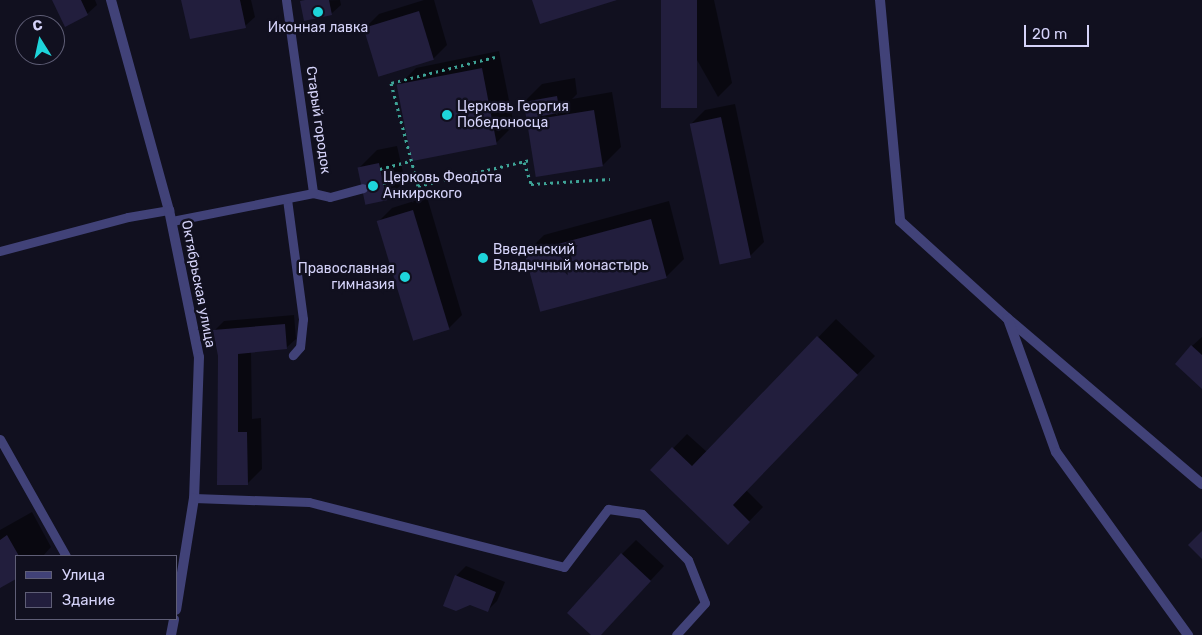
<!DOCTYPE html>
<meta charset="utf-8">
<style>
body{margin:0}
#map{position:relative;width:1202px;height:635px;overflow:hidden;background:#11101f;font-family:Rubik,sans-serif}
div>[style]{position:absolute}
.shadow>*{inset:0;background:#0007}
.building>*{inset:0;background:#221e3d;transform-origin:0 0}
.path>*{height:3px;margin-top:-1.5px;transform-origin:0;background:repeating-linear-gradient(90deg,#3ea396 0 2.5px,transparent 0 6.5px)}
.service>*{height:9px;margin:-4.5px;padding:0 4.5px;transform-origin:4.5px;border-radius:4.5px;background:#414278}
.minor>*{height:10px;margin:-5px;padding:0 5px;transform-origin:5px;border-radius:5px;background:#414278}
.dots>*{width:14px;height:14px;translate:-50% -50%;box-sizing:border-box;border:2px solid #11101f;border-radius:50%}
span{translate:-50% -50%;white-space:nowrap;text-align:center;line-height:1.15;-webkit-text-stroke:5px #11101f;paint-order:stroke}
.poi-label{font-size:14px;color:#d5d3f9}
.left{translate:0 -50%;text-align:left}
.right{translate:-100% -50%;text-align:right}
.street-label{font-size:14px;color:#d5d3f9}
.legend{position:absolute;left:15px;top:555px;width:162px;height:65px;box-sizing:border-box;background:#11101f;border:1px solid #5f5e76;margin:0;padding:6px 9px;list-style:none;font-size:15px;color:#d5d3f9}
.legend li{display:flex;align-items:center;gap:10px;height:25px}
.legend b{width:25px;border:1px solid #5f5e76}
.north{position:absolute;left:15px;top:15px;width:50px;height:50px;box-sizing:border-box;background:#11101f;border:1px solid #5f5e76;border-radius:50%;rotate:350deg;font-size:14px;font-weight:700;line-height:20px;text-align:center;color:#d5d3f9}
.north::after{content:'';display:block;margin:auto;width:18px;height:22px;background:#1ed4da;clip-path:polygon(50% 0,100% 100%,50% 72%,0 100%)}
.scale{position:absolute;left:1024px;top:25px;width:65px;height:22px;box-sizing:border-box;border:2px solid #d5d3f9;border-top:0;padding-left:6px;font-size:15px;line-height:18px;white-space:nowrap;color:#d5d3f9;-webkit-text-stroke:4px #11101f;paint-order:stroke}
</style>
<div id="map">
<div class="shadow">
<div style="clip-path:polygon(53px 0,95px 0,97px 5px,87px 14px)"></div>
<div style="clip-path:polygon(182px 0,251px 0,255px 17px,245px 26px)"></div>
<div style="clip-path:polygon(340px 0,341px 5px,331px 14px,302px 1px)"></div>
<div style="clip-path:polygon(424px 0,434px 0,447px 45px,433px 59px,365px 28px,379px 14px)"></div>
<div style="clip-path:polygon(663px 0,714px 0,732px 83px,718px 97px)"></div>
<div style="clip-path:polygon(499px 51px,514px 125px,496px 143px,398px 86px,416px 68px)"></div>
<div style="clip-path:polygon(575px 78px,577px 94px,572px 99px,612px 92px,621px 147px,603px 165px,529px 121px,534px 116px,524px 102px,542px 84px)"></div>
<div style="clip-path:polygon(735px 104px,764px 242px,750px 256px,691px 124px,705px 110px)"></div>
<div style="clip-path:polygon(397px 146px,405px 181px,386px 199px,359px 168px,377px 150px)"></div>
<div style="clip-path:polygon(427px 197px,462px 315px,448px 329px,378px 222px,392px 208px)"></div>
<div style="clip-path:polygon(669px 201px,684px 259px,666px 277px,526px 253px,544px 235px)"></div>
<div style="clip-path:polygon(294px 315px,296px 339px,286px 348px,251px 351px,252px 419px,261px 418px,262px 469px,248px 483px,214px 331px,224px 321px)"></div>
<div style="clip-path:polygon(836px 319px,875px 356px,746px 490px,763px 507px,728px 543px,652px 470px,687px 434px,707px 452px)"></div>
<div style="clip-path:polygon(1202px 337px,1202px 387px,1192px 346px)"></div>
<div style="clip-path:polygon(32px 512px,51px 547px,43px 556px,16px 556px,16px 578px,0 587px,0 530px)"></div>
<div style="clip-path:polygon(636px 540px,664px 566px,600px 635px,592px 635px,622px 554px)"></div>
<div style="clip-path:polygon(466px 566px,505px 582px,497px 601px,487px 611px,456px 576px)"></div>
</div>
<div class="building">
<div style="clip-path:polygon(52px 0,81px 0,88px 15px,65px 27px)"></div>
<div style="clip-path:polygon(181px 0,240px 0,246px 28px,190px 39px)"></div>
<div style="clip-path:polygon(305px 0,329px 0,332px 15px,304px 21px,300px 1px)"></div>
<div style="clip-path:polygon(532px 0,617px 0,540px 24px)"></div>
<div style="left:661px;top:0;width:36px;height:108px"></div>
<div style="left:419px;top:11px;width:51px;height:58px;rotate:73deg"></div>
<div style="left:482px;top:68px;width:78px;height:87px;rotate:79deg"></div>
<div style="left:557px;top:96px;width:17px;height:34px;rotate:80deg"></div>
<div style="left:594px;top:110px;width:57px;height:68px;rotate:81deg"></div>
<div style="left:721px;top:117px;width:144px;height:32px;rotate:78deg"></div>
<div style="left:379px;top:163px;width:38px;height:22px;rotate:78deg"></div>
<div style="left:413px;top:210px;width:125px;height:38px;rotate:73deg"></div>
<div style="left:651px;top:219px;width:61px;height:131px;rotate:75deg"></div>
<div style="clip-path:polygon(285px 324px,287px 349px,238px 354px,238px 432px,247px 432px,248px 485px,217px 485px,218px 356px,213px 330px)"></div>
<div style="clip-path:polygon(817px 336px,858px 375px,733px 505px,750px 522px,728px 545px,650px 470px,672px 447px,692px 466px)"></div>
<div style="clip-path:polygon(1191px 345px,1202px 355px,1202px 389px,1175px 364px)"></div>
<div style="clip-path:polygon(1202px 531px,1202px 559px,1188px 545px)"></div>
<div style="clip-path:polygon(7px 535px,19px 556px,16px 556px,16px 579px,0 588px,0 540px)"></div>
<div style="clip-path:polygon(621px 553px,651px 581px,601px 635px,591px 635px,567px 613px)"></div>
<div style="clip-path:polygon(455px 575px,496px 592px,488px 612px,470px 605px,456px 611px,443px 606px)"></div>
</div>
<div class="path">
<div style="left:495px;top:57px;width:107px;rotate:166deg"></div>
<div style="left:391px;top:83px;width:106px;rotate:75.3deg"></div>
<div style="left:418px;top:186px;width:115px;rotate:-13.1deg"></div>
<div style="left:524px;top:162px;width:23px;rotate:72deg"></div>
<div style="left:531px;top:184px;width:79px;rotate:-3.6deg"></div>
<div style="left:380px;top:169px;width:31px;rotate:-15deg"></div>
<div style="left:383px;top:183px;width:33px;rotate:-12deg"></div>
</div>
<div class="service">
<div style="left:286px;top:0;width:195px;rotate:82deg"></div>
<div style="left:313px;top:193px;width:17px;rotate:13deg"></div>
<div style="left:330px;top:197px;width:34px;rotate:-15deg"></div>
<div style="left:287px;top:199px;width:121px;rotate:82.4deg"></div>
<div style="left:303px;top:319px;width:28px;rotate:96deg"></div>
<div style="left:300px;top:347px;width:11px;rotate:131deg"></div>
<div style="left:172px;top:221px;width:144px;rotate:-11.2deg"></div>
<div style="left:0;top:251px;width:132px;rotate:-14.9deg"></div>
<div style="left:128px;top:217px;width:42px;rotate:-9.7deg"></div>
<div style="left:0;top:439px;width:134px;rotate:60.6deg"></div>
<div style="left:194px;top:498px;width:115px;rotate:2deg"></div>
<div style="left:309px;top:502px;width:263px;rotate:14.3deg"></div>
<div style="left:564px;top:567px;width:73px;rotate:-52.8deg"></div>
<div style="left:608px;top:509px;width:34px;rotate:8deg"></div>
<div style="left:642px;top:514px;width:65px;rotate:45deg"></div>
<div style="left:688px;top:560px;width:46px;rotate:68.4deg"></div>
<div style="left:705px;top:603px;width:43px;rotate:132.2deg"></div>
</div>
<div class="minor">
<div style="left:111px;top:0;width:218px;rotate:74.6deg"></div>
<div style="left:169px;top:210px;width:150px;rotate:78.5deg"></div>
<div style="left:199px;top:357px;width:141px;rotate:92deg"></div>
<div style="left:194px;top:498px;width:113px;rotate:99.1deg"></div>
<div style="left:880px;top:0;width:222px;rotate:84.8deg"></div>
<div style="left:900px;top:221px;width:144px;rotate:42.2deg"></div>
<div style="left:1007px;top:318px;width:256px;rotate:40.4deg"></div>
<div style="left:1008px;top:319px;width:141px;rotate:70.2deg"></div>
<div style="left:1056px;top:452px;width:226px;rotate:54.2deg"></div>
<div style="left:171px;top:635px;width:16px;rotate:-79deg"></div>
</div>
<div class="dots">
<div style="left:318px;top:12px;background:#1ed4da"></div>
<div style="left:447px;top:115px;background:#1ed4da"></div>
<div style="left:373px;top:186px;background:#1ed4da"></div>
<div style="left:483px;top:258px;background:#1ed4da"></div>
<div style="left:405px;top:277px;background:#1ed4da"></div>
</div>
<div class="poi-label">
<span style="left:318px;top:28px">Иконная лавка</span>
<span class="left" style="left:457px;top:115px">Церковь Георгия<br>Победоносца</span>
<span class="left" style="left:383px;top:186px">Церковь Феодота<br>Анкирского</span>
<span class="left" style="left:493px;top:258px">Введенский<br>Владычный монастырь</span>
<span class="right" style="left:395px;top:277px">Православная<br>гимназия</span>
</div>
<div class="street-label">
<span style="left:318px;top:120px;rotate:82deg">Старый городок</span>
<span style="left:198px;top:284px;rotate:79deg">Октябрьская улица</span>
</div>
<ul class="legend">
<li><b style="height:6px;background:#414278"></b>Улица</li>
<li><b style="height:14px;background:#221e3d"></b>Здание</li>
</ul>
<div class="north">С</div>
<div class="scale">20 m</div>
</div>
